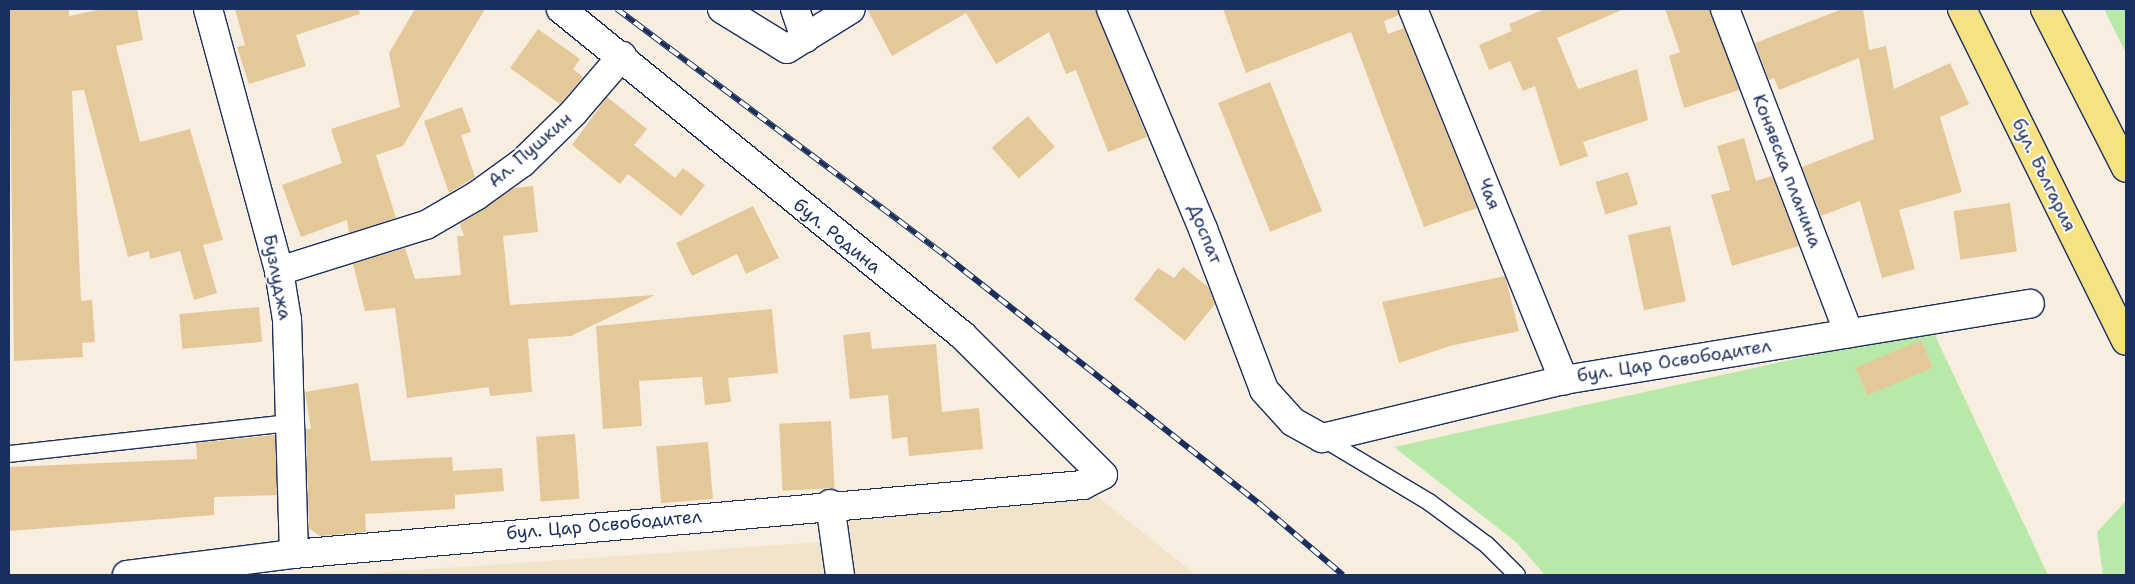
<!DOCTYPE html>
<meta charset="utf-8">
<style>
body{margin:0}
#map{position:relative;width:2135px;height:584px;overflow:hidden;background:#f7eee0;font-family:"Shantell Sans",sans-serif}
div>[style]{position:absolute}
.built>*{inset:0;background:#f2e3cb}
.green>*{inset:0;background:#b9e9a9}
.building>*{inset:0;background:#e5c899;transform-origin:0 0}
.roads{filter:drop-shadow(1px 0 #1b2f5e) drop-shadow(-1px 0 #1b2f5e) drop-shadow(0 1px #1b2f5e) drop-shadow(0 -1px #1b2f5e)}
.service>*{height:16px;margin:-8px;padding:0 8px;transform-origin:8px;border-radius:8px;background:#fff}
.minor>*{height:28px;margin:-14px;padding:0 14px;transform-origin:14px;border-radius:14px;background:#fff}
.trunk>*{height:28px;margin:-14px;padding:0 14px;transform-origin:14px;border-radius:14px;background:#f7e281}
.rail>*{height:5.5px;margin-top:-2.75px;transform-origin:0;background:repeating-linear-gradient(90deg,#fff 0 11px,#1b2f5e 0 22px);box-sizing:border-box;border-block:1px solid #1b2f5e}
span{translate:-50% -50%;white-space:nowrap;text-align:center;line-height:1.15;-webkit-text-stroke:4px #fff;paint-order:stroke}
.street-label{font-size:18px;color:#1b2f5e}
.frame{position:absolute;inset:0;border:10px solid #1b2f5e;pointer-events:none}
</style>
<div id="map">
<div class="built">
<div style="clip-path:polygon(1083px 485px,1196px 575px,840px 575px,830px 504px)"></div>
<div style="clip-path:polygon(820px 542px,826px 575px,345px 575px)"></div>
</div>
<div class="green">
<div style="clip-path:polygon(2104px 9px,2126px 9px,2126px 53px)"></div>
<div style="clip-path:polygon(1932px 329px,2048px 575px,1545px 575px,1516px 542px,1394px 447px)"></div>
<div style="clip-path:polygon(2126px 501px,2126px 575px,2103px 575px,2097px 532px)"></div>
</div>
<div class="building">
<div style="clip-path:polygon(9px 9px,69px 9px,69px 16px,103px 9px,137px 9px,143px 40px,116px 46px,140px 142px,190px 129px,223px 240px,203px 245px,217px 293px,194px 300px,180px 251px,150px 259px,149px 251px,128px 257px,84px 90px,72px 91px,81px 301px,92px 300px,95px 342px,82px 343px,83px 357px,14px 361px)"></div>
<div style="clip-path:polygon(235px 9px,359px 9px,360px 14px,296px 35px,306px 66px,249px 84px,237px 47px,245px 45px)"></div>
<div style="clip-path:polygon(415px 9px,485px 9px,403px 146px,376px 155px,396px 218px,349px 233px,347px 220px,301px 237px,282px 185px,342px 163px,331px 129px,400px 107px,389px 53px)"></div>
<div style="clip-path:polygon(867px 9px,1096px 9px,1147px 137px,1108px 152px,1076px 70px,1066px 74px,1049px 32px,996px 64px,966px 13px,892px 56px)"></div>
<div style="clip-path:polygon(1223px 9px,1398px 9px,1399px 15px,1384px 21px,1388px 34px,1404px 28px,1477px 208px,1424px 227px,1351px 32px,1246px 73px)"></div>
<div style="clip-path:polygon(1545px 9px,1624px 9px,1557px 38px,1578px 89px,1637px 69px,1648px 120px,1583px 142px,1588px 156px,1560px 166px,1535px 86px,1523px 91px,1510px 61px,1489px 70px,1479px 45px,1512px 31px,1509px 24px)"></div>
<div style="clip-path:polygon(1665px 9px,1710px 9px,1739px 90px,1684px 108px,1669px 56px,1680px 52px)"></div>
<div style="clip-path:polygon(1842px 9px,1863px 9px,1869px 50px,1886px 46px,1894px 89px,1950px 63px,1969px 104px,1940px 117px,1962px 192px,1899px 210px,1915px 269px,1882px 278px,1860px 201px,1821px 216px,1802px 167px,1874px 139px,1859px 58px,1779px 90px,1774px 78px,1769px 80px,1755px 43px)"></div>
<div style="clip-path:polygon(538px 29px,580px 59px,573px 69px,583px 77px,560px 104px,510px 68px)"></div>
<div style="left:1270px;top:82px;width:139px;height:56px;rotate:68deg"></div>
<div style="clip-path:polygon(607px 97px,647px 129px,634px 145px,675px 178px,683px 168px,705px 185px,681px 216px,628px 174px,620px 184px,572px 145px)"></div>
<div style="clip-path:polygon(462px 107px,471px 132px,461px 135px,475px 177px,449px 193px,424px 121px)"></div>
<div style="left:1028px;top:116px;width:41px;height:48px;rotate:49deg"></div>
<div style="clip-path:polygon(1744px 138px,1756px 181px,1772px 176px,1799px 246px,1732px 266px,1711px 195px,1730px 190px,1717px 146px)"></div>
<div style="left:1628px;top:172px;width:34px;height:34px;rotate:73deg"></div>
<div style="clip-path:polygon(533px 186px,538px 232px,503px 236px,510px 305px,655px 295px,571px 336px,528px 339px,532px 392px,490px 396px,489px 387px,407px 398px,395px 308px,365px 311px,353px 264px,405px 248px,415px 279px,461px 275px,457px 236px,464px 236px,460px 224px,514px 188px)"></div>
<div style="left:2010px;top:203px;width:49px;height:57px;rotate:82deg"></div>
<div style="clip-path:polygon(753px 206px,779px 258px,746px 274px,737px 254px,692px 276px,676px 243px)"></div>
<div style="left:1670px;top:226px;width:77px;height:43px;rotate:78deg"></div>
<div style="clip-path:polygon(1183px 267px,1208px 287px,1215px 304px,1185px 341px,1134px 299px,1158px 268px,1174px 278px)"></div>
<div style="clip-path:polygon(1505px 276px,1519px 331px,1450px 346px,1399px 363px,1382px 302px)"></div>
<div style="left:259px;top:307px;width:35px;height:80px;rotate:85deg"></div>
<div style="clip-path:polygon(772px 309px,778px 373px,728px 378px,731px 402px,705px 405px,702px 377px,639px 381px,642px 426px,603px 429px,596px 326px)"></div>
<div style="clip-path:polygon(870px 332px,872px 349px,936px 344px,942px 412px,979px 408px,983px 449px,909px 456px,907px 437px,892px 439px,888px 395px,850px 399px,843px 335px)"></div>
<div style="left:1921px;top:340px;width:30px;height:71px;rotate:67deg"></div>
<div style="clip-path:polygon(358px 383px,371px 461px,452px 457px,453px 471px,502px 468px,504px 491px,455px 495px,455px 509px,365px 514px,366px 532px,320px 536px,309px 528px,306px 429px,311px 429px,305px 392px)"></div>
<div style="left:831px;top:421px;width:67px;height:52px;rotate:87deg"></div>
<div style="left:575px;top:434px;width:65px;height:39px;rotate:86deg"></div>
<div style="clip-path:polygon(275px 435px,277px 495px,214px 497px,214px 515px,9px 531px,9px 467px,197px 459px,196px 443px)"></div>
<div style="left:708px;top:442px;width:57px;height:52px;rotate:85deg"></div>
</div>
<div class="roads">
<div class="service">
<div style="left:1322px;top:438px;width:125px;rotate:30.9deg"></div>
<div style="left:1429px;top:502px;width:72px;rotate:36.6deg"></div>
<div style="left:1487px;top:545px;width:42px;rotate:45deg"></div>
<div style="left:9px;top:454px;width:281px;rotate:-6.3deg"></div>
</div>
<div class="minor">
<div style="left:208px;top:9px;width:271px;rotate:74.8deg"></div>
<div style="left:279px;top:271px;width:50px;rotate:80.7deg"></div>
<div style="left:287px;top:320px;width:234px;rotate:88.3deg"></div>
<div style="left:722px;top:9px;width:76px;rotate:31.6deg"></div>
<div style="left:787px;top:49px;width:75px;rotate:-32deg"></div>
<div style="left:795px;top:9px;width:31px;rotate:71deg"></div>
<div style="left:1111px;top:9px;width:238px;rotate:67.3deg"></div>
<div style="left:1203px;top:229px;width:172px;rotate:69.2deg"></div>
<div style="left:1264px;top:390px;width:43px;rotate:47.8deg"></div>
<div style="left:1293px;top:422px;width:33px;rotate:29deg"></div>
<div style="left:1322px;top:438px;width:249px;rotate:-13.5deg"></div>
<div style="left:1564px;top:380px;width:472px;rotate:-9.3deg"></div>
<div style="left:1413px;top:9px;width:401px;rotate:67.9deg"></div>
<div style="left:1725px;top:9px;width:347px;rotate:69.1deg"></div>
<div style="left:279px;top:271px;width:154px;rotate:-17.4deg"></div>
<div style="left:426px;top:225px;width:58px;rotate:-30.1deg"></div>
<div style="left:476px;top:196px;width:57px;rotate:-35.7deg"></div>
<div style="left:522px;top:163px;width:73px;rotate:-44.4deg"></div>
<div style="left:574px;top:112px;width:74px;rotate:-49.4deg"></div>
<div style="left:830px;top:504px;width:72px;rotate:82deg"></div>
<div style="left:127px;top:575px;width:168px;rotate:-7.2deg"></div>
<div style="left:294px;top:554px;width:792px;rotate:-5deg"></div>
<div style="left:1083px;top:485px;width:22px;rotate:-27deg"></div>
<div style="left:1103px;top:475px;width:199px;rotate:-135.2deg"></div>
<div style="left:962px;top:335px;width:517px;rotate:-140.89deg"></div>
</div>
<div class="trunk">
<div style="left:1962px;top:9px;width:370px;rotate:63.7deg"></div>
<div style="left:2045px;top:9px;width:178px;rotate:63deg"></div>
</div>
</div>
<div class="rail">
<div style="left:617px;top:9px;width:413px;rotate:36.9deg"></div>
<div style="left:947px;top:257px;width:400px;rotate:38.3deg"></div>
<div style="left:1261px;top:505px;width:108px;rotate:40.5deg"></div>
</div>
<div class="street-label">
<span style="left:530px;top:150px;rotate:-41deg">Ал. Пушкин</span>
<span style="left:1787px;top:171px;rotate:69deg">Конявска планина</span>
<span style="left:2044px;top:175px;rotate:64deg">бул. България</span>
<span style="left:1489px;top:194px;rotate:68deg">Чая</span>
<span style="left:1205px;top:234px;rotate:68deg">Доспат</span>
<span style="left:837px;top:236px;rotate:39deg">бул. Родина</span>
<span style="left:277px;top:277px;rotate:79deg">Бузлуджа</span>
<span style="left:1674px;top:361px;rotate:-9deg">бул. Цар Освободител</span>
<span style="left:604px;top:525px;rotate:-5deg">бул. Цар Освободител</span>
</div>
<div class="frame"></div>
</div>
